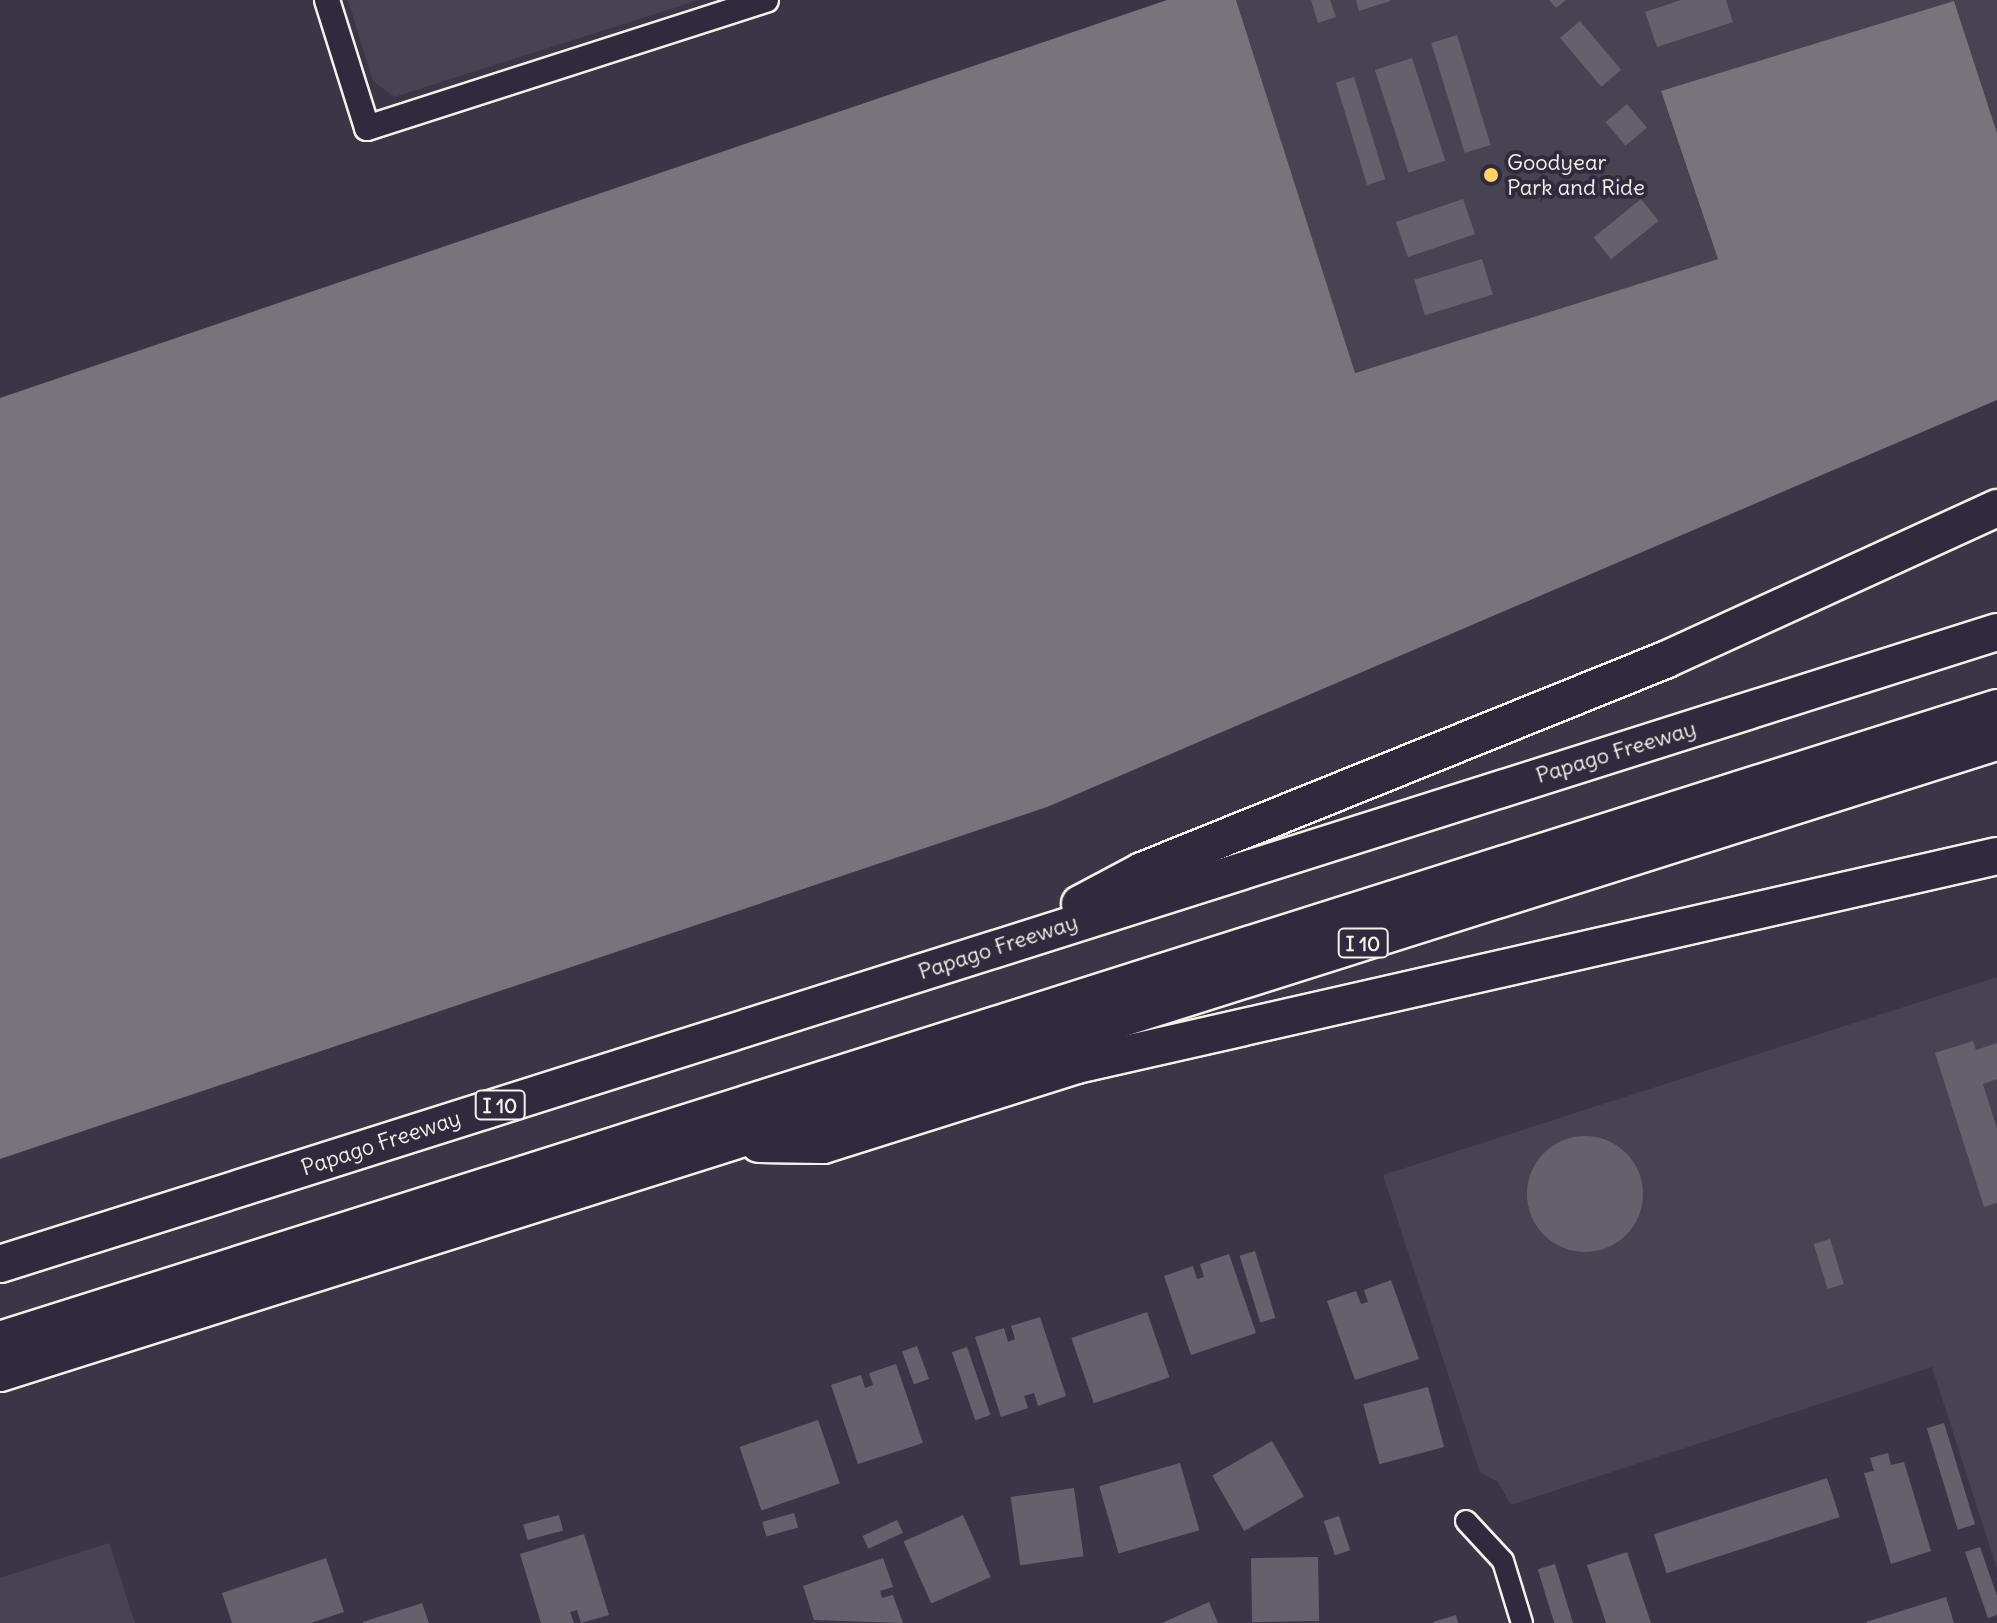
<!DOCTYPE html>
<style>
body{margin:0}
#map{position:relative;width:1997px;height:1623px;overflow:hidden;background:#3b3647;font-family:Delius,sans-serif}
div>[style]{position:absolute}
.built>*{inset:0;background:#484352}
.water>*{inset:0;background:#78747b}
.building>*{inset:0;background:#65616c;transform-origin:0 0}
.round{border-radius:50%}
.roads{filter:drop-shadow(2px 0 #f4f1e8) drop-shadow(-2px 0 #f4f1e8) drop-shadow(0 2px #f4f1e8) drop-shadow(0 -2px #f4f1e8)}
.minor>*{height:20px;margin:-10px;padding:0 10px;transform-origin:10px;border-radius:10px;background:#2f2a3d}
.tertiary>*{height:24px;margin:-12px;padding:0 12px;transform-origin:12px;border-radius:12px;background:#2f2a3d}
.motorway>*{height:36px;margin:-18px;padding:0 18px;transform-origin:18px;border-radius:18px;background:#2f2a3d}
.dots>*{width:22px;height:22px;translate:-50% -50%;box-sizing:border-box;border:4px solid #2f2a3d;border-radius:50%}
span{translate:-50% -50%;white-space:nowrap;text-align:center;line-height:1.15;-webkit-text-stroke:8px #2f2a3d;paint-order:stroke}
.shield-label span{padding:2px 6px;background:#2f2a3d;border:2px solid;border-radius:6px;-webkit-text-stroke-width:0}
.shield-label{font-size:20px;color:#f4f1e8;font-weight:700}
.poi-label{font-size:22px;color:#f4f1e8}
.left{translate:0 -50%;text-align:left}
.street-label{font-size:22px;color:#f4f1e8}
</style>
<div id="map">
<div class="built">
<div style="clip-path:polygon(348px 0,699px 0,394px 97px,373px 81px)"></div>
<div style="clip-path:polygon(1236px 0,1997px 0,1997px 133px,1954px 1px,1661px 92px,1718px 259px,1354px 373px)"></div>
<div style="clip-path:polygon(1997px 977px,1997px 1569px,1932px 1367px,1511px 1505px,1498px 1482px,1480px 1472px,1383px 1175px)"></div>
<div style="clip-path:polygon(109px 1543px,135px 1623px,0 1623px,0 1578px)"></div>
</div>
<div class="water">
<div style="clip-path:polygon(1167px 0,1236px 0,1355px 373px,1718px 259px,1661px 91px,1954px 1px,1997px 133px,1997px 400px,1047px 807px,0 1159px,0 398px)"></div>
</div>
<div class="building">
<div style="clip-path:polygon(1311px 0,1330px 0,1336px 17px,1318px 23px)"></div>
<div style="clip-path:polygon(1356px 0,1390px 0,1390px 1px,1359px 11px)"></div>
<div style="clip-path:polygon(1549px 0,1566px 0,1556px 8px)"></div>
<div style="clip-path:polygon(1681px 0,1726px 0,1733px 22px,1657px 47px,1645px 12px)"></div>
<div style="left:1580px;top:21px;width:64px;height:26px;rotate:50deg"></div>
<div style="left:1457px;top:35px;width:115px;height:27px;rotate:73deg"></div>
<div style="left:1412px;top:58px;width:108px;height:39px;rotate:72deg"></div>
<div style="left:1354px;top:77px;width:107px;height:19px;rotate:73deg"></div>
<div style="left:1627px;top:104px;width:31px;height:28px;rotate:50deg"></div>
<div style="left:1463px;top:199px;width:37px;height:71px;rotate:71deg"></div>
<div style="left:1641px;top:199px;width:28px;height:61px;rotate:51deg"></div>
<div style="left:1482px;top:259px;width:37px;height:71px;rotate:73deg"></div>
<div style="clip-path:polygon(1973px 1041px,1976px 1050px,1997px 1043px,1997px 1079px,1983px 1084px,1997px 1129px,1997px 1203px,1984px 1207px,1935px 1053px)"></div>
<div class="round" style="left:1527px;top:1136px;width:116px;height:116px"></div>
<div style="left:1830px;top:1239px;width:47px;height:17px;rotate:73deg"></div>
<div style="left:1255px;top:1251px;width:70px;height:16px;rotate:73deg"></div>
<div style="clip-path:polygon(1229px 1254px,1256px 1333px,1191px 1355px,1164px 1276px,1193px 1266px,1197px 1279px,1204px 1277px,1200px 1264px)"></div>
<div style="clip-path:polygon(1391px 1280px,1419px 1359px,1355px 1380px,1327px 1301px,1356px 1291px,1361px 1304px,1368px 1302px,1364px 1290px)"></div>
<div style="left:1147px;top:1312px;width:69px;height:80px;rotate:71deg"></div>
<div style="clip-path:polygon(1040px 1317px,1066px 1396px,1038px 1406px,1034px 1393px,1024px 1396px,1028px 1408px,1001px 1417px,975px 1337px,1004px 1328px,1008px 1342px,1015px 1339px,1011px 1326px)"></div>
<div style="left:917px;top:1346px;width:35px;height:16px;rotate:70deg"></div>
<div style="left:967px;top:1347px;width:72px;height:16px;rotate:71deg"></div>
<div style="clip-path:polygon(896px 1364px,923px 1443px,858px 1464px,831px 1385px,861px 1375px,865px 1388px,873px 1385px,869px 1373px)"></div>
<div style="left:1428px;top:1387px;width:62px;height:67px;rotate:75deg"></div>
<div style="left:818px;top:1420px;width:67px;height:83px;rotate:71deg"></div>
<div style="left:1944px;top:1423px;width:106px;height:18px;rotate:73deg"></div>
<div style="left:1272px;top:1441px;width:64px;height:69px;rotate:60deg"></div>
<div style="clip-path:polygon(1888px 1453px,1891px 1465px,1904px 1462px,1931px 1551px,1891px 1564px,1864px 1473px,1874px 1471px,1870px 1458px)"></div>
<div style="left:1180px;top:1463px;width:70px;height:84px;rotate:74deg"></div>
<div style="left:1827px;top:1478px;width:41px;height:182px;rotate:72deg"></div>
<div style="left:1074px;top:1488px;width:69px;height:64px;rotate:82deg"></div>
<div style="left:794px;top:1513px;width:15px;height:33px;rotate:74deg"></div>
<div style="left:559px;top:1515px;width:16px;height:37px;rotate:75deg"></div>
<div style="left:963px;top:1515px;width:68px;height:65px;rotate:66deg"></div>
<div style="left:1339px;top:1516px;width:36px;height:16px;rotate:72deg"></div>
<div style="left:897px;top:1520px;width:14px;height:38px;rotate:65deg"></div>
<div style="clip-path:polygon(584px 1534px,609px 1615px,581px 1623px,577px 1610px,570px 1612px,574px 1623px,541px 1623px,520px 1554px)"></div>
<div style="clip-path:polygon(1980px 1547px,1997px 1596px,1997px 1615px,1988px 1618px,1965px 1552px)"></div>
<div style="clip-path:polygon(1627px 1552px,1651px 1623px,1606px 1623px,1587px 1565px)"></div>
<div style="left:1318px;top:1557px;width:64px;height:67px;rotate:89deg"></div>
<div style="clip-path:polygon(326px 1558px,344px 1612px,311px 1623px,232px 1623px,222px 1593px)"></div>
<div style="clip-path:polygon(883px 1558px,893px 1587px,880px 1591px,882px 1598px,893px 1595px,903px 1623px,814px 1620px,803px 1586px)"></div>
<div style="left:1555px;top:1564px;width:62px;height:18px;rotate:73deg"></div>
<div style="clip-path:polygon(1946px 1597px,1954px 1623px,1867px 1623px,1866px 1622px)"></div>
<div style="clip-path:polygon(1209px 1602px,1218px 1623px,1162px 1623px)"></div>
<div style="clip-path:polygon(422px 1603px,429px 1623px,363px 1623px,363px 1622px)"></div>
<div style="clip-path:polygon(1456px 1615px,1458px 1623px,1434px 1623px,1433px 1622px)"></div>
</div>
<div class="roads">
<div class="minor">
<div style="left:1466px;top:1521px;width:54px;rotate:47.2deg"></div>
<div style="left:1503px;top:1561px;width:65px;rotate:73deg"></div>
</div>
<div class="tertiary">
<div style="left:327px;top:0;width:134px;rotate:72.6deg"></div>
<div style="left:367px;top:128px;width:419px;rotate:-17.8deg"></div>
</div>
<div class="motorway">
<div style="left:1080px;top:904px;width:70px;rotate:-28deg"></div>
<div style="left:1142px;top:871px;width:564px;rotate:-21.97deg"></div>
<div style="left:1665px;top:660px;width:365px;rotate:-24.6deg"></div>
<div style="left:759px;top:1144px;width:64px;rotate:0.9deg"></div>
<div style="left:823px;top:1145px;width:266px;rotate:-17.5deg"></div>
<div style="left:1077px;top:1065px;width:943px;rotate:-12.8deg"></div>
<div style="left:0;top:1264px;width:2095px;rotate:-17.56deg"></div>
<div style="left:0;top:1340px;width:2095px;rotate:-17.56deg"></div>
<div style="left:0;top:1373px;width:2094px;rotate:-17.54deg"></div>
</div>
</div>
<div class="dots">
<div style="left:1491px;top:175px;background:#ffd166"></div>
</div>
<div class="shield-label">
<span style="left:1363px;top:943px">I 10</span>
<span style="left:500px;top:1105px">I 10</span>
</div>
<div class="poi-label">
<span class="left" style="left:1507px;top:175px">Goodyear<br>Park and Ride</span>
</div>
<div class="street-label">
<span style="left:1616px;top:752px;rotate:-17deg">Papago Freeway</span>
<span style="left:998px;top:947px;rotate:-18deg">Papago Freeway</span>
<span style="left:381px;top:1143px;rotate:-18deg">Papago Freeway</span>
</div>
</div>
